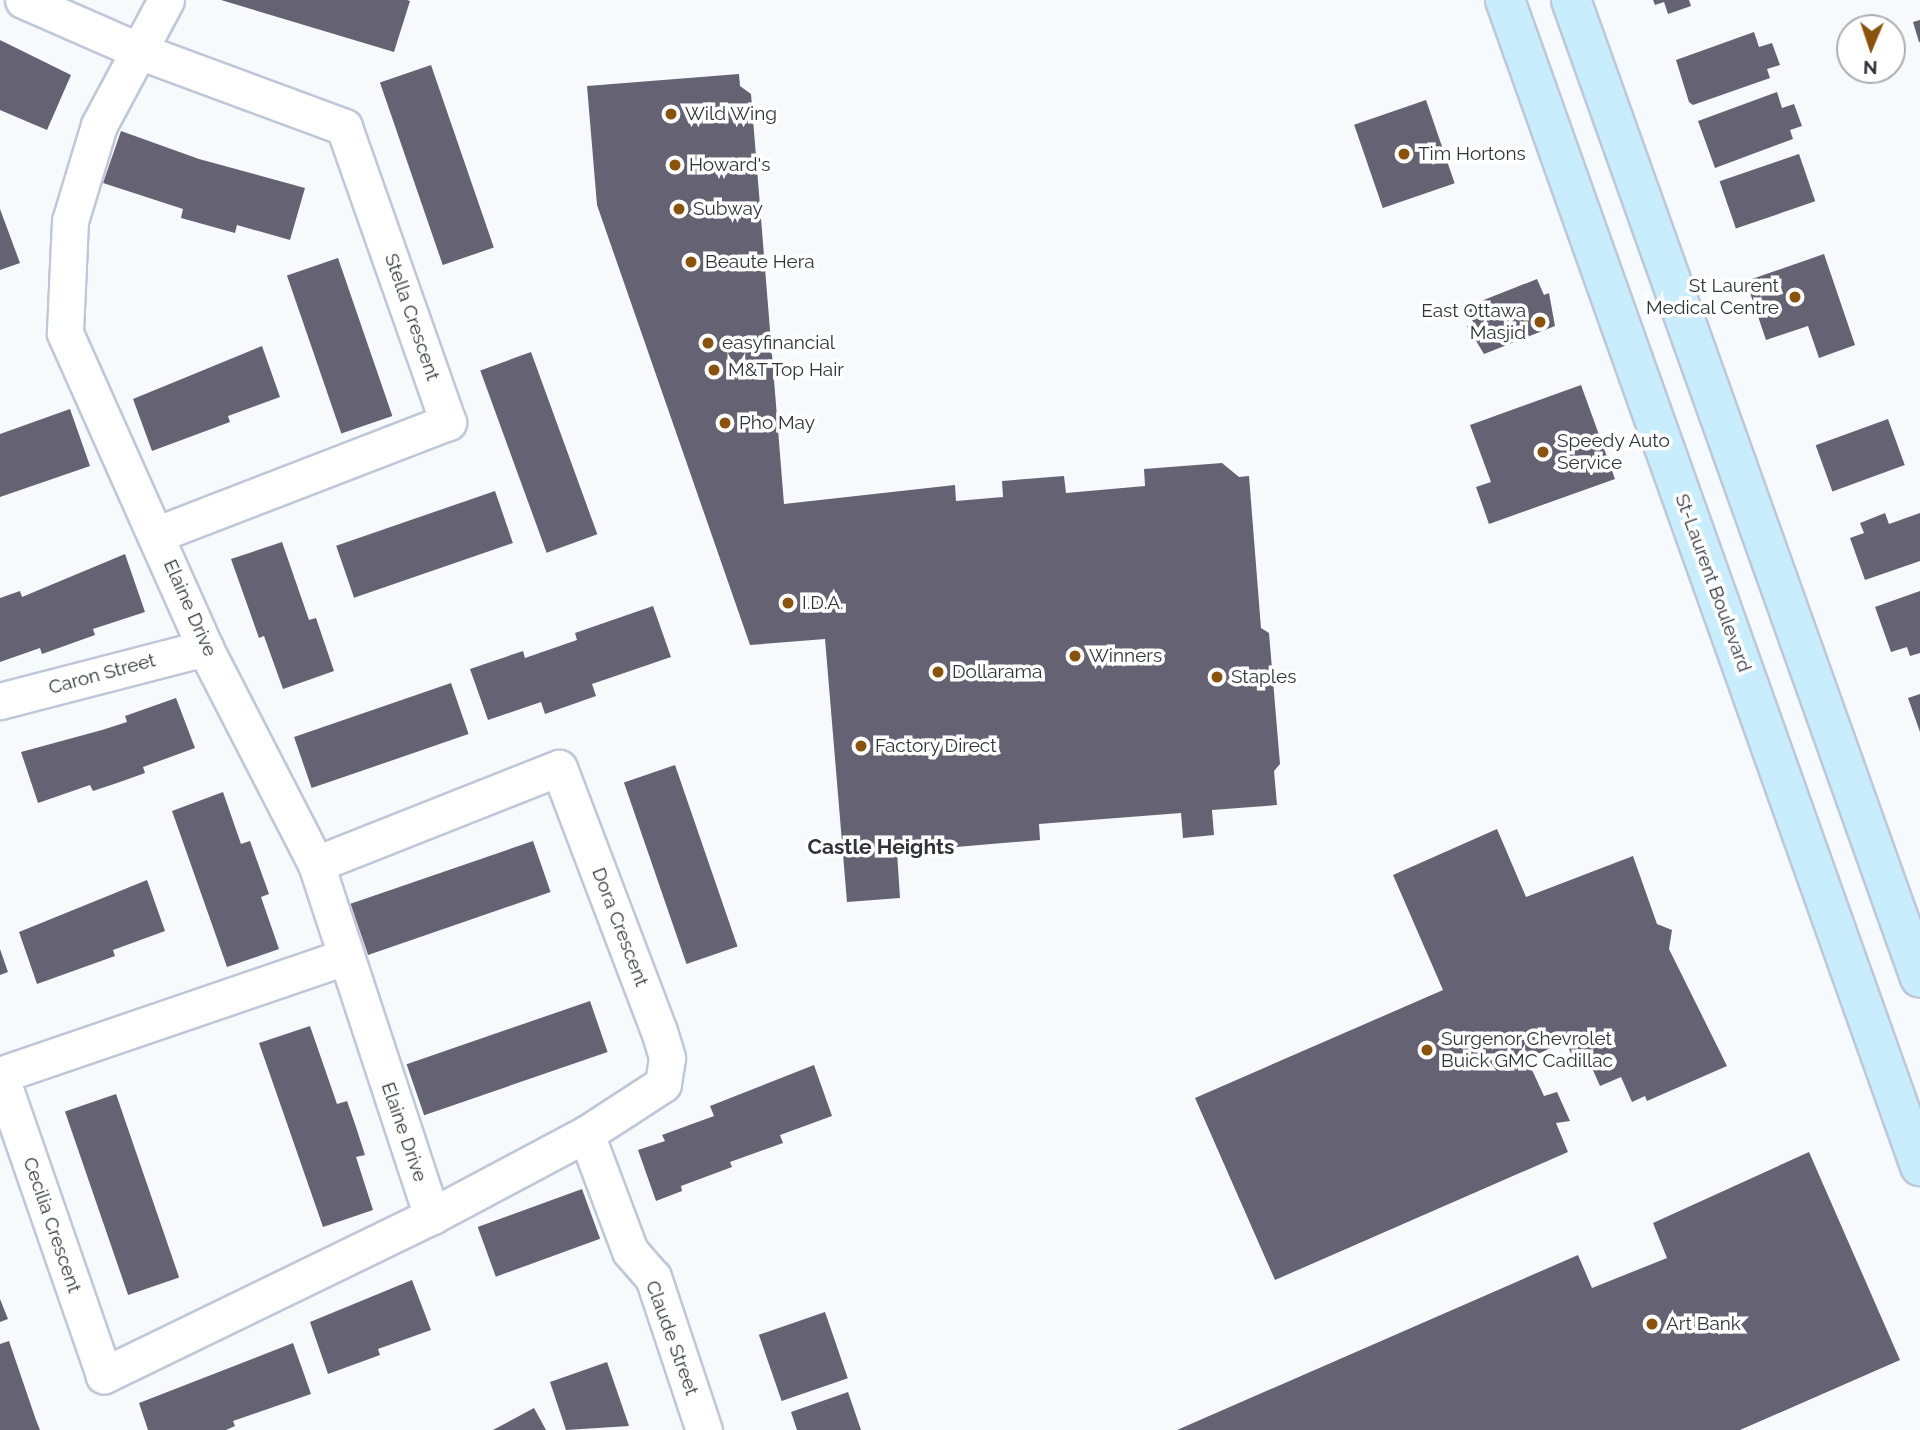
<!DOCTYPE html>
<style>
body{margin:0}
#map{position:relative;width:1920px;height:1430px;overflow:hidden;background:#f7fafd;font-family:Raleway,sans-serif}
div>[style]{position:absolute}
.building>*{inset:0;background:#656373;transform-origin:0 0}
.roads{filter:drop-shadow(2px 0 #bec8d8) drop-shadow(-2px 0 #bec8d8) drop-shadow(0 2px #bec8d8) drop-shadow(0 -2px #bec8d8)}
.minor>*{height:35px;margin:-17.5px;padding:0 17.5px;transform-origin:17.5px;border-radius:17.5px;background:#fff}
.major>*{height:38px;margin:-19px;padding:0 19px;transform-origin:19px;border-radius:19px;background:#c8eefd}
.dots>*{width:19px;height:19px;translate:-50% -50%;box-sizing:border-box;border:4px solid #fff;border-radius:50%}
span{translate:-50% -50%;white-space:nowrap;text-align:center;line-height:1.15;-webkit-text-stroke:7px #fff;paint-order:stroke}
.poi-label{font-size:19px;color:#30343a}
.left{translate:0 -50%;text-align:left}
.right{translate:-100% -50%;text-align:right}
.street-label{font-size:19px;color:#30343a}
.neighbourhood-label{font-size:21px;color:#30343a;font-weight:700}
.north{position:absolute;left:1836px;top:14px;width:70px;height:70px;box-sizing:border-box;background:#fff;border:2px solid #acaeb0;border-radius:50%;rotate:182deg;font-size:19px;font-weight:700;line-height:28px;text-align:center;color:#30343a}
.north::after{content:'';display:block;margin:auto;width:24px;height:32px;background:#8b520b;clip-path:polygon(50% 0,100% 100%,50% 72%,0 100%)}
</style>
<div id="map">
<div class="building">
<div style="clip-path:polygon(221px 0,407px 0,410px 1px,394px 52px)"></div>
<div style="clip-path:polygon(1653px 0,1689px 0,1691px 6px,1668px 14px,1664px 2px,1655px 5px)"></div>
<div style="clip-path:polygon(1920px 20px,1920px 42px,1919px 42px,1913px 22px)"></div>
<div style="clip-path:polygon(1754px 32px,1759px 47px,1772px 43px,1780px 65px,1767px 69px,1770px 78px,1693px 105px,1689px 102px,1676px 60px)"></div>
<div style="clip-path:polygon(0 40px,71px 75px,47px 130px,0 110px)"></div>
<div style="left:431px;top:65px;width:193px;height:54px;rotate:71deg"></div>
<div style="clip-path:polygon(739px 74px,740px 86px,751px 94px,784px 504px,955px 485px,956px 501px,1003px 497px,1002px 481px,1064px 476px,1066px 493px,1145px 486px,1144px 469px,1222px 463px,1239px 477px,1249px 476px,1261px 628px,1269px 633px,1280px 764px,1274px 771px,1277px 805px,1212px 810px,1214px 835px,1183px 838px,1181px 813px,1039px 824px,1040px 840px,897px 852px,900px 898px,847px 902px,825px 639px,750px 645px,597px 205px,587px 86px)"></div>
<div style="clip-path:polygon(1777px 92px,1782px 108px,1794px 104px,1802px 126px,1790px 130px,1793px 139px,1715px 168px,1698px 121px)"></div>
<div style="left:1426px;top:100px;width:88px;height:76px;rotate:71deg"></div>
<div style="clip-path:polygon(121px 131px,199px 159px,305px 188px,290px 240px,237px 225px,235px 233px,181px 218px,183px 209px,103px 183px)"></div>
<div style="left:1799px;top:154px;width:50px;height:84px;rotate:71deg"></div>
<div style="clip-path:polygon(0 209px,20px 263px,0 270px)"></div>
<div style="clip-path:polygon(1824px 254px,1855px 345px,1819px 358px,1808px 326px,1766px 340px,1746px 281px)"></div>
<div style="left:338px;top:258px;width:167px;height:54px;rotate:71deg"></div>
<div style="clip-path:polygon(1537px 279px,1544px 295px,1549px 293px,1555px 326px,1484px 354px,1467px 326px,1473px 324px,1466px 307px)"></div>
<div style="clip-path:polygon(262px 346px,280px 397px,228px 416px,230px 422px,152px 451px,133px 399px)"></div>
<div style="left:531px;top:352px;width:194px;height:54px;rotate:70deg"></div>
<div style="clip-path:polygon(1581px 385px,1615px 479px,1489px 524px,1476px 487px,1491px 482px,1470px 425px)"></div>
<div style="clip-path:polygon(70px 409px,90px 466px,0 497px,0 434px)"></div>
<div style="left:1888px;top:419px;width:49px;height:77px;rotate:70deg"></div>
<div style="left:495px;top:491px;width:55px;height:168px;rotate:71deg"></div>
<div style="clip-path:polygon(1885px 513px,1889px 524px,1920px 513px,1920px 561px,1865px 580px,1850px 538px,1864px 533px,1860px 523px)"></div>
<div style="clip-path:polygon(282px 542px,309px 620px,316px 618px,334px 671px,283px 689px,264px 636px,259px 638px,231px 559px)"></div>
<div style="clip-path:polygon(125px 554px,145px 612px,93px 629px,95px 635px,42px 654px,40px 648px,0 662px,0 598px,20px 591px,22px 597px)"></div>
<div style="clip-path:polygon(1920px 591px,1920px 653px,1910px 656px,1907px 647px,1891px 652px,1875px 607px)"></div>
<div style="clip-path:polygon(653px 606px,671px 657px,592px 684px,596px 696px,545px 714px,541px 702px,488px 720px,470px 669px,523px 651px,525px 658px,577px 640px,575px 633px)"></div>
<div style="left:451px;top:683px;width:54px;height:166px;rotate:71deg"></div>
<div style="clip-path:polygon(1920px 694px,1920px 732px,1908px 698px)"></div>
<div style="clip-path:polygon(176px 698px,195px 748px,143px 767px,145px 773px,120px 782px,93px 791px,90px 785px,38px 803px,21px 752px,102px 730px,127px 722px,125px 716px)"></div>
<div style="left:675px;top:765px;width:192px;height:54px;rotate:71deg"></div>
<div style="clip-path:polygon(223px 792px,241px 844px,250px 841px,269px 894px,261px 897px,279px 949px,227px 967px,172px 811px)"></div>
<div style="clip-path:polygon(1497px 829px,1526px 897px,1633px 856px,1657px 924px,1672px 930px,1669px 949px,1727px 1066px,1647px 1101px,1645px 1096px,1632px 1102px,1621px 1077px,1600px 1086px,1588px 1059px,1573px 1059px,1566px 1041px,1527px 1059px,1544px 1096px,1557px 1092px,1570px 1121px,1556px 1123px,1568px 1152px,1275px 1280px,1195px 1098px,1443px 990px,1393px 875px)"></div>
<div style="left:533px;top:841px;width:54px;height:193px;rotate:71deg"></div>
<div style="clip-path:polygon(147px 880px,165px 931px,113px 950px,115px 956px,37px 984px,19px 932px)"></div>
<div style="clip-path:polygon(0 949px,8px 972px,0 975px)"></div>
<div style="left:590px;top:1001px;width:54px;height:194px;rotate:71deg"></div>
<div style="clip-path:polygon(310px 1026px,337px 1104px,347px 1101px,356px 1127px,365px 1155px,356px 1157px,373px 1210px,323px 1227px,259px 1043px)"></div>
<div style="clip-path:polygon(814px 1065px,832px 1116px,780px 1135px,783px 1143px,730px 1162px,732px 1167px,681px 1186px,682px 1191px,656px 1201px,638px 1150px,665px 1141px,662px 1135px,714px 1116px,710px 1106px)"></div>
<div style="left:116px;top:1094px;width:194px;height:54px;rotate:71deg"></div>
<div style="clip-path:polygon(1809px 1152px,1900px 1360px,1740px 1430px,1177px 1430px,1578px 1255px,1592px 1288px,1667px 1258px,1653px 1223px)"></div>
<div style="left:582px;top:1189px;width:53px;height:111px;rotate:70deg"></div>
<div style="clip-path:polygon(412px 1280px,431px 1330px,378px 1349px,380px 1355px,328px 1374px,310px 1322px)"></div>
<div style="clip-path:polygon(0 1299px,8px 1319px,0 1322px)"></div>
<div style="left:825px;top:1312px;width:70px;height:70px;rotate:71deg"></div>
<div style="clip-path:polygon(9px 1341px,36px 1420px,40px 1430px,0 1430px,0 1344px)"></div>
<div style="clip-path:polygon(293px 1343px,311px 1394px,233px 1421px,235px 1426px,226px 1430px,148px 1430px,139px 1403px)"></div>
<div style="clip-path:polygon(607px 1362px,629px 1426px,566px 1430px,550px 1382px)"></div>
<div style="clip-path:polygon(848px 1392px,861px 1430px,797px 1430px,791px 1412px)"></div>
<div style="clip-path:polygon(534px 1408px,546px 1430px,493px 1430px)"></div>
</div>
<div class="roads">
<div class="minor">
<div style="left:23px;top:0;width:127px;rotate:23.7deg"></div>
<div style="left:139px;top:51px;width:219px;rotate:20.3deg"></div>
<div style="left:344px;top:127px;width:313px;rotate:70.6deg"></div>
<div style="left:448px;top:422px;width:311px;rotate:158.9deg"></div>
<div style="left:166px;top:0;width:142px;rotate:118.2deg"></div>
<div style="left:99px;top:125px;width:100px;rotate:106.8deg"></div>
<div style="left:70px;top:221px;width:112px;rotate:92.6deg"></div>
<div style="left:65px;top:333px;width:345px;rotate:66deg"></div>
<div style="left:205px;top:648px;width:243px;rotate:62.8deg"></div>
<div style="left:316px;top:864px;width:371px;rotate:71.8deg"></div>
<div style="left:0;top:701px;width:212px;rotate:-14.5deg"></div>
<div style="left:316px;top:864px;width:261px;rotate:-21.6deg"></div>
<div style="left:559px;top:768px;width:281px;rotate:69.2deg"></div>
<div style="left:659px;top:1031px;width:28px;rotate:73deg"></div>
<div style="left:667px;top:1058px;width:26px;rotate:99deg"></div>
<div style="left:663px;top:1084px;width:92px;rotate:147deg"></div>
<div style="left:586px;top:1134px;width:174px;rotate:152deg"></div>
<div style="left:432px;top:1216px;width:365px;rotate:154.1deg"></div>
<div style="left:104px;top:1375px;width:318px;rotate:-109.1deg"></div>
<div style="left:0;top:1075px;width:365px;rotate:-18.9deg"></div>
<div style="left:586px;top:1134px;width:125px;rotate:69.4deg"></div>
<div style="left:630px;top:1251px;width:35px;rotate:49deg"></div>
<div style="left:653px;top:1277px;width:161px;rotate:71.6deg"></div>
</div>
<div class="major">
<div style="left:1505px;top:0;width:1238px;rotate:70.41deg"></div>
<div style="left:1571px;top:0;width:1038px;rotate:70.36deg"></div>
</div>
</div>
<div class="dots">
<div style="left:671px;top:114px;background:#8b520b"></div>
<div style="left:1404px;top:154px;background:#8b520b"></div>
<div style="left:675px;top:165px;background:#8b520b"></div>
<div style="left:679px;top:209px;background:#8b520b"></div>
<div style="left:691px;top:262px;background:#8b520b"></div>
<div style="left:1795px;top:297px;background:#8b520b"></div>
<div style="left:1540px;top:322px;background:#8b520b"></div>
<div style="left:708px;top:343px;background:#8b520b"></div>
<div style="left:714px;top:370px;background:#8b520b"></div>
<div style="left:725px;top:423px;background:#8b520b"></div>
<div style="left:1543px;top:452px;background:#8b520b"></div>
<div style="left:788px;top:603px;background:#8b520b"></div>
<div style="left:1075px;top:656px;background:#8b520b"></div>
<div style="left:938px;top:672px;background:#8b520b"></div>
<div style="left:1217px;top:677px;background:#8b520b"></div>
<div style="left:861px;top:746px;background:#8b520b"></div>
<div style="left:1427px;top:1050px;background:#8b520b"></div>
<div style="left:1652px;top:1324px;background:#8b520b"></div>
</div>
<div class="poi-label">
<span class="left" style="left:685px;top:114px">Wild Wing</span>
<span class="left" style="left:1418px;top:154px">Tim Hortons</span>
<span class="left" style="left:689px;top:165px">Howard's</span>
<span class="left" style="left:693px;top:209px">Subway</span>
<span class="left" style="left:705px;top:262px">Beaute Hera</span>
<span class="right" style="left:1779px;top:297px">St Laurent<br>Medical Centre</span>
<span class="right" style="left:1526px;top:322px">East Ottawa<br>Masjid</span>
<span class="left" style="left:722px;top:343px">easyfinancial</span>
<span class="left" style="left:728px;top:370px">M&amp;T Top Hair</span>
<span class="left" style="left:739px;top:423px">Pho May</span>
<span class="left" style="left:1557px;top:452px">Speedy Auto<br>Service</span>
<span class="left" style="left:802px;top:603px">I.D.A.</span>
<span class="left" style="left:1089px;top:656px">Winners</span>
<span class="left" style="left:952px;top:672px">Dollarama</span>
<span class="left" style="left:1231px;top:677px">Staples</span>
<span class="left" style="left:875px;top:746px">Factory Direct</span>
<span class="left" style="left:1441px;top:1050px">Surgenor Chevrolet<br>Buick GMC Cadillac</span>
<span class="left" style="left:1666px;top:1324px">Art Bank</span>
</div>
<div class="street-label">
<span style="left:412px;top:317px;rotate:71deg">Stella Crescent</span>
<span style="left:1713px;top:583px;rotate:70deg">St-Laurent Boulevard</span>
<span style="left:190px;top:608px;rotate:66deg">Elaine Drive</span>
<span style="left:102px;top:674px;rotate:-15deg">Caron Street</span>
<span style="left:620px;top:927px;rotate:69deg">Dora Crescent</span>
<span style="left:404px;top:1132px;rotate:71deg">Elaine Drive</span>
<span style="left:52px;top:1225px;rotate:71deg">Cecilia Crescent</span>
<span style="left:672px;top:1338px;rotate:70deg">Claude Street</span>
</div>
<div class="neighbourhood-label">
<span style="left:881px;top:847px">Castle Heights</span>
</div>
<div class="north">N</div>
</div>
